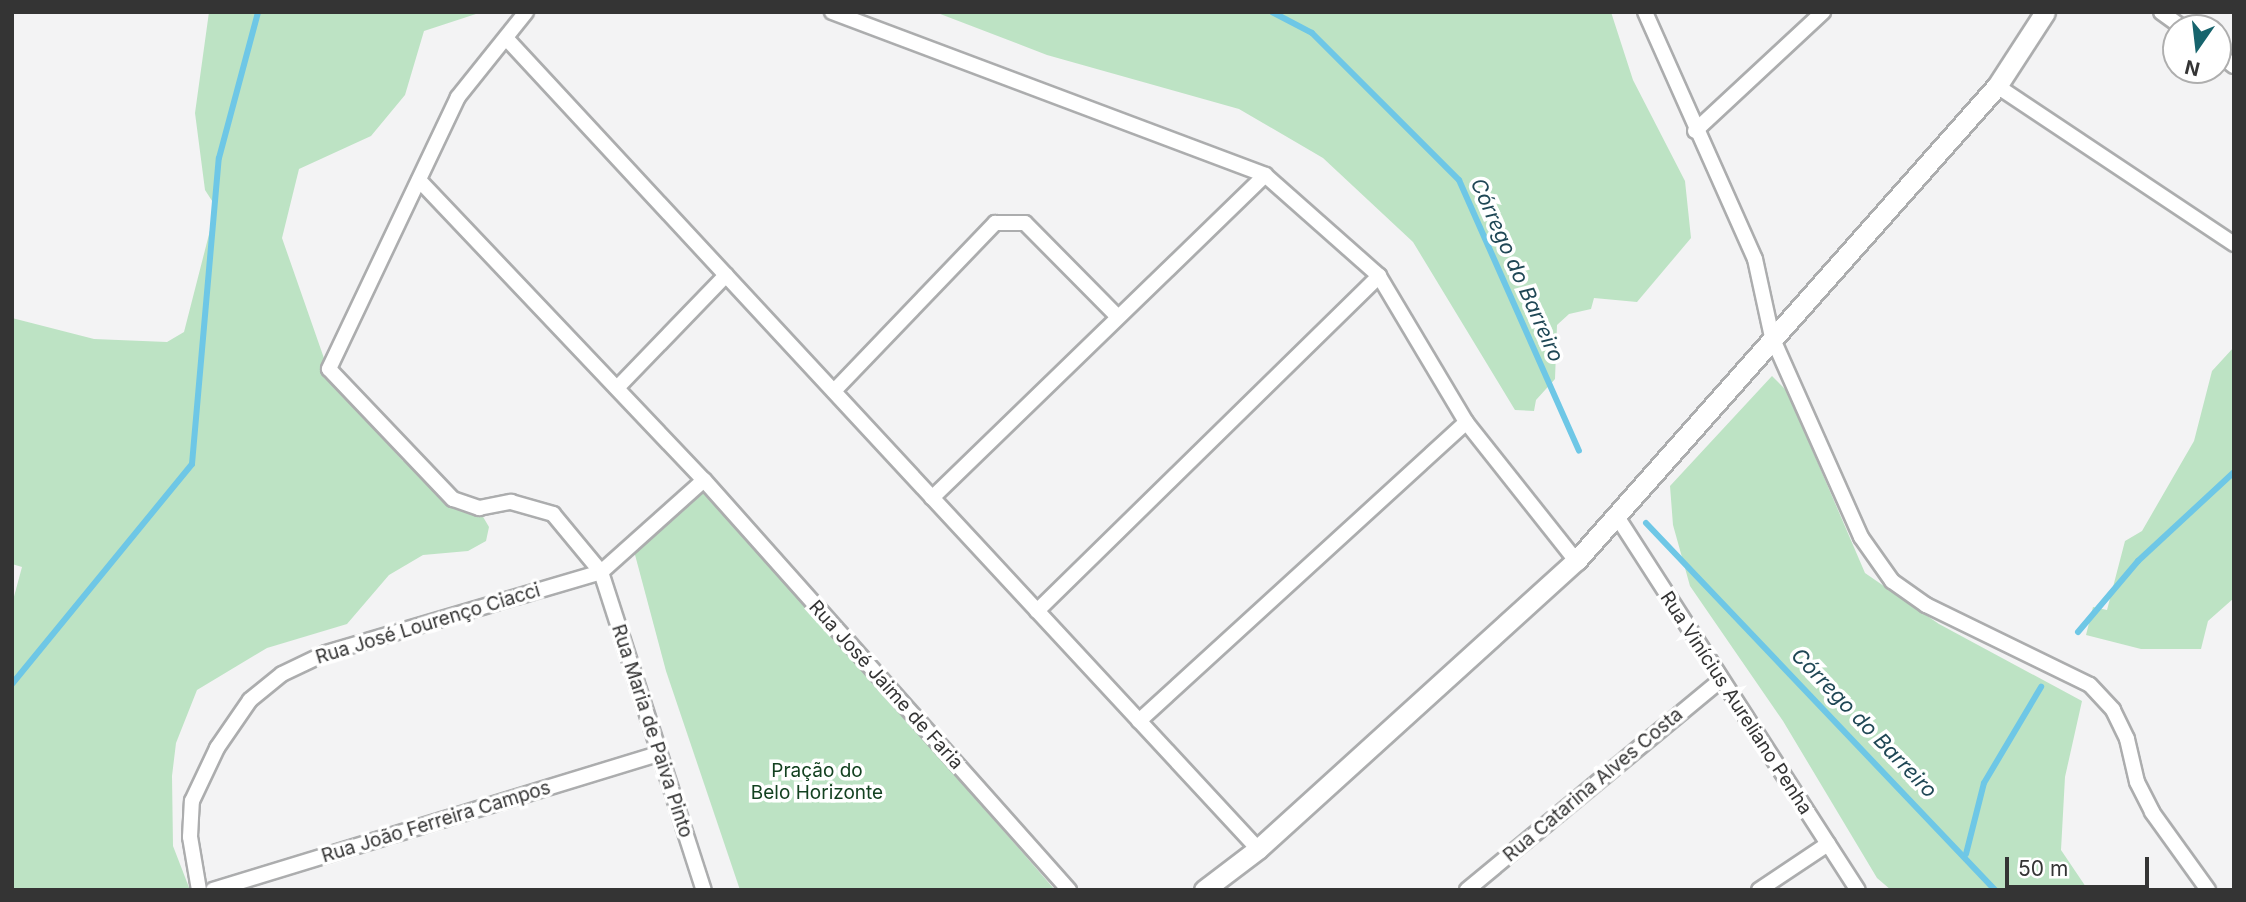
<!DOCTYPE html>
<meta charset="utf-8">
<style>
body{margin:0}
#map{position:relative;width:2246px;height:902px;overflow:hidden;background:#f3f3f4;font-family:Inter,sans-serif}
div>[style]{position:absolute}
.green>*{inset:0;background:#bde3c4}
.stream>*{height:6px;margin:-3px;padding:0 3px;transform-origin:3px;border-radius:3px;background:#6ec7e6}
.roads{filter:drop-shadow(2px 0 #acadae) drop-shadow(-2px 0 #acadae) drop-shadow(0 2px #acadae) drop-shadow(0 -2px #acadae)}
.minor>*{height:14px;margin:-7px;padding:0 7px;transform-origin:7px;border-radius:7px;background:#fff}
.tertiary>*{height:19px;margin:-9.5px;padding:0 9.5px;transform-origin:9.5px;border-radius:9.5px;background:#fff}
span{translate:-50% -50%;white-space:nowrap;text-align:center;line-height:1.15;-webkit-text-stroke:7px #fff;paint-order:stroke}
.street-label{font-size:19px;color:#343434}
.park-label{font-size:19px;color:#134120}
.water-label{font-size:21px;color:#1f4755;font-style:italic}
.frame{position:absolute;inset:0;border:14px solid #343434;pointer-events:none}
.north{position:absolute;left:2162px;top:14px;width:70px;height:70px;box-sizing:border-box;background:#fff;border:2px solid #aeaeae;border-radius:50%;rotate:194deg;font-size:19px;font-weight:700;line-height:28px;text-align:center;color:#343434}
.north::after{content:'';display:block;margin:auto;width:24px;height:32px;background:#17646d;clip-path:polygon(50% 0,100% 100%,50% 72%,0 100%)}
.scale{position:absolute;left:2005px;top:857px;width:144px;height:32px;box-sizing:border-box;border:4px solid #343434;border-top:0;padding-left:9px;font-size:21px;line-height:24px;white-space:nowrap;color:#343434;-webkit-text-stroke:5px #fff;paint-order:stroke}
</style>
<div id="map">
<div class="green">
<div style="clip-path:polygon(209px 12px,482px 12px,424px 31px,405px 95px,371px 136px,299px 169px,282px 238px,333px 384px,403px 461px,430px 468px,479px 510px,489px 527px,486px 541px,468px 551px,423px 555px,389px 575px,347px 624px,267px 648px,197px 690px,176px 743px,172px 776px,173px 846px,190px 890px,12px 890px,12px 604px,22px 567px,12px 564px,12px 318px,94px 339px,167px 342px,184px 332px,216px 207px,205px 190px,195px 113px)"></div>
<div style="clip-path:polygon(935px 12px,1611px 12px,1633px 80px,1685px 181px,1691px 238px,1637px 302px,1594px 298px,1591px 309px,1569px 314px,1557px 325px,1555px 379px,1536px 400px,1534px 411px,1515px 410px,1413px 242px,1323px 158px,1239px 109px,1047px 55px)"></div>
<div style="clip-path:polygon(2234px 347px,2234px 598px,2208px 621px,2201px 649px,2141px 649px,2086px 635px,2093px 607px,2107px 610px,2125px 541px,2142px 531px,2194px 441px,2212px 371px)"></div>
<div style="clip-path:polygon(1772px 376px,1787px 391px,1865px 573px,1939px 624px,2082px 701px,2065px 777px,2061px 850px,2088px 890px,1891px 890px,1877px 878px,1783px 721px,1690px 586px,1673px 525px,1670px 486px)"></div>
<div style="clip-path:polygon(701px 491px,850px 654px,1055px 890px,740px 890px,666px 671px,634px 551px)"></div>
</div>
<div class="stream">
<div style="left:1272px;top:12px;width:45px;rotate:27.7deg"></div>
<div style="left:1312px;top:33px;width:208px;rotate:45deg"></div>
<div style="left:1459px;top:180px;width:296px;rotate:66.1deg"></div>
<div style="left:1646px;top:523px;width:506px;rotate:46.44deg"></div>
<div style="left:2078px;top:632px;width:93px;rotate:-49.8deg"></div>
<div style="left:2138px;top:561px;width:131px;rotate:-42.8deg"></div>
<div style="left:12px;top:684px;width:284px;rotate:-50.7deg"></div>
<div style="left:192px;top:464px;width:307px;rotate:-85deg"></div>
<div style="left:219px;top:158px;width:151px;rotate:-75deg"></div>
<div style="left:1966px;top:854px;width:73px;rotate:-75.8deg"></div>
<div style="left:1984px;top:783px;width:112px;rotate:-59.3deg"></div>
</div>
<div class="roads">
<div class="minor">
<div style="left:526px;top:12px;width:109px;rotate:128.7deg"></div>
<div style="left:458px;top:97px;width:301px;rotate:115.4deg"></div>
<div style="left:329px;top:369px;width:180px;rotate:46.4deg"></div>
<div style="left:453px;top:499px;width:28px;rotate:19deg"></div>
<div style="left:479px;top:508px;width:33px;rotate:-11deg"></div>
<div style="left:511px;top:502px;width:44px;rotate:15.9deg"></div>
<div style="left:553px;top:514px;width:75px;rotate:50.4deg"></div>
<div style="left:601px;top:572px;width:334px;rotate:72.1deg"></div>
<div style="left:832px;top:12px;width:463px;rotate:20.6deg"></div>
<div style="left:1265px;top:175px;width:152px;rotate:41.5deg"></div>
<div style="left:1379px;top:276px;width:170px;rotate:59.2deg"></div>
<div style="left:1466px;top:422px;width:177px;rotate:51.6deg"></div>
<div style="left:1645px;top:12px;width:270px;rotate:66deg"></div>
<div style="left:1755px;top:259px;width:80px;rotate:77.7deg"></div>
<div style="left:1772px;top:337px;width:219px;rotate:66deg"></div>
<div style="left:1861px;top:537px;width:54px;rotate:54.8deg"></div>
<div style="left:1892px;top:581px;width:42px;rotate:35.2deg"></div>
<div style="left:1926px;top:605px;width:182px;rotate:26deg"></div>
<div style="left:2090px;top:685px;width:34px;rotate:47deg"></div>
<div style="left:2113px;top:710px;width:32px;rotate:64deg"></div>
<div style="left:2127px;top:739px;width:44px;rotate:76.9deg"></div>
<div style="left:2137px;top:782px;width:34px;rotate:63deg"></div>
<div style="left:2152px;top:812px;width:96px;rotate:54.3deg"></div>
<div style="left:2161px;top:12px;width:27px;rotate:36deg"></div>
<div style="left:506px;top:38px;width:1106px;rotate:47.16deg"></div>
<div style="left:2218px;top:54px;width:20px;rotate:37deg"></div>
<div style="left:1997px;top:86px;width:285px;rotate:33.7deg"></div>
<div style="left:1695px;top:131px;width:175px;rotate:-42.9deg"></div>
<div style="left:419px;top:180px;width:414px;rotate:46.5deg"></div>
<div style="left:704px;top:480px;width:549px;rotate:48.32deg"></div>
<div style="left:617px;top:388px;width:157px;rotate:-46deg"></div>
<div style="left:834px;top:391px;width:233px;rotate:-46.2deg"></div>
<div style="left:995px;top:223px;width:30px"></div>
<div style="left:1025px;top:223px;width:132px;rotate:45.3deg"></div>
<div style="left:932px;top:498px;width:464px;rotate:-44.1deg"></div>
<div style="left:1616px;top:515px;width:446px;rotate:57.2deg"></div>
<div style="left:1037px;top:611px;width:479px;rotate:-44.4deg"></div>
<div style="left:1139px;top:721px;width:443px;rotate:-42.4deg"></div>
<div style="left:199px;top:890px;width:54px;rotate:-99.6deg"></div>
<div style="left:190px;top:837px;width:36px;rotate:-87deg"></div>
<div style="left:192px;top:801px;width:59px;rotate:-64.7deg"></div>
<div style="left:217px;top:748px;width:58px;rotate:-55.5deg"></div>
<div style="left:250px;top:700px;width:41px;rotate:-39.1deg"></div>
<div style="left:282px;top:674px;width:49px;rotate:-25.5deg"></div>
<div style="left:326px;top:653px;width:287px;rotate:-16.4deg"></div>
<div style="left:601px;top:572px;width:138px;rotate:-41.8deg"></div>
<div style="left:213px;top:890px;width:465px;rotate:-17deg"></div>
<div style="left:1467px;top:890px;width:328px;rotate:-39.6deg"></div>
<div style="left:1759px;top:890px;width:83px;rotate:-33.7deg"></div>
</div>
<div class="tertiary">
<div style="left:1204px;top:890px;width:68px;rotate:-37.2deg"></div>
<div style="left:1258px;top:849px;width:429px;rotate:-42.2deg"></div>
<div style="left:1576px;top:561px;width:635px;rotate:-48.45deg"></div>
<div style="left:1997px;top:86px;width:88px;rotate:-57deg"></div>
</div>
</div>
<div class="street-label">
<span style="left:428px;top:624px;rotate:-17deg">Rua José Lourenço Ciacci</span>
<span style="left:886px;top:685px;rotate:48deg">Rua José Jaime de Faria</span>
<span style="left:1736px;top:703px;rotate:57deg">Rua Vinícius Aureliano Penha</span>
<span style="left:652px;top:731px;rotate:72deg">Rua Maria de Paiva Pinto</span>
<span style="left:1593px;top:785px;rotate:-40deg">Rua Catarina Alves Costa</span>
<span style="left:436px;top:822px;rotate:-17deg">Rua João Ferreira Campos</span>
</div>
<div class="park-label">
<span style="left:817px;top:782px">Pração do<br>Belo Horizonte</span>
</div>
<div class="water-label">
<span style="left:1517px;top:270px;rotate:66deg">Córrego do Barreiro</span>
<span style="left:1864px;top:723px;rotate:46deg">Córrego do Barreiro</span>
</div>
<div class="frame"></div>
<div class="north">N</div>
<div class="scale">50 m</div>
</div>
